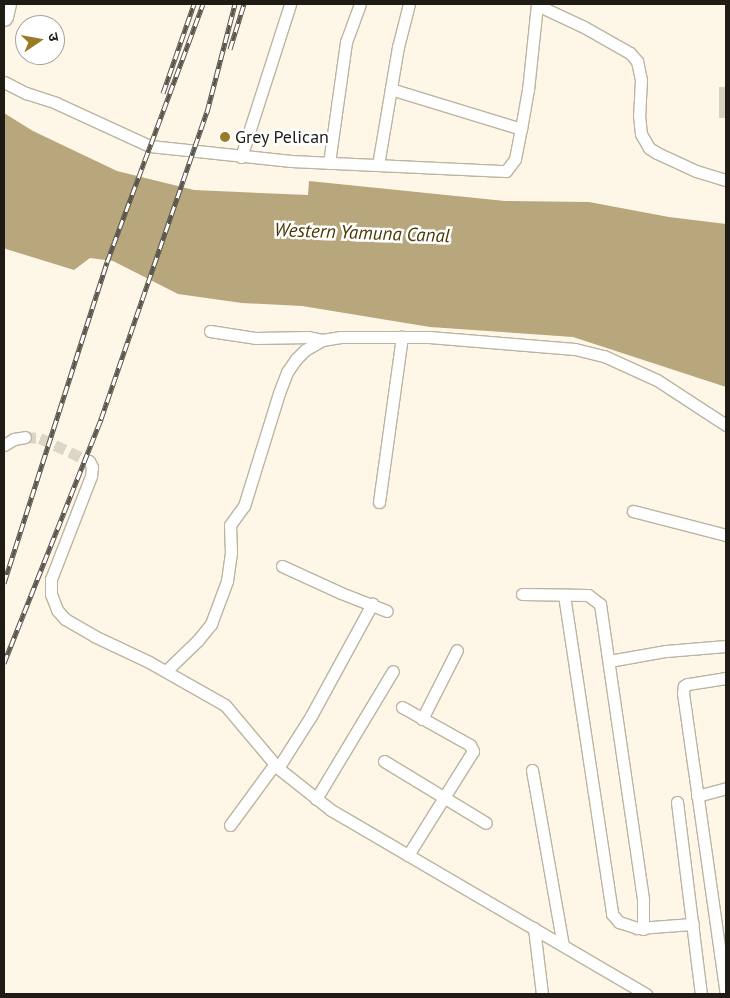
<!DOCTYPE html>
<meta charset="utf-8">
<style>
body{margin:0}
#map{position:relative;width:730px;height:998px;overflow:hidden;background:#fef7e7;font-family:"PT Sans","Noto Sans Devanagari",sans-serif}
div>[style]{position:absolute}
.water>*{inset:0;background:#b8a77d}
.building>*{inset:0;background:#d9d1bd;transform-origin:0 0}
.minor-tunnel>*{height:11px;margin-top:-5.5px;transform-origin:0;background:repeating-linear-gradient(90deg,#ddd6c8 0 11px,transparent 0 16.5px)}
.roads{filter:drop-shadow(1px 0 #bcb4a1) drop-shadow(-1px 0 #bcb4a1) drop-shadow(0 1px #bcb4a1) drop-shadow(0 -1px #bcb4a1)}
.minor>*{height:11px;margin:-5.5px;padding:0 5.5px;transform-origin:5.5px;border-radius:5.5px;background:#fff}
.primary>*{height:18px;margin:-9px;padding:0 9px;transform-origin:9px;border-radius:9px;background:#fff}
.rail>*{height:5px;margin-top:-2.5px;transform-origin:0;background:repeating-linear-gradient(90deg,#fff 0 9px,#5a564d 0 18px);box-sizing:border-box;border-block:1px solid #5a564d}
.dots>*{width:14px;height:14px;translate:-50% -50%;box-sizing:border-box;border:2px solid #fff;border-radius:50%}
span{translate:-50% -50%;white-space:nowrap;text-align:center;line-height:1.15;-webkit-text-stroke:5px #fff;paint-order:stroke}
.poi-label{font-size:18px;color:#1f1c15}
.left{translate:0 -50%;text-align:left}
.water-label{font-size:19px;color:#4a3700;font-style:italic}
.frame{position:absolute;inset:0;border:5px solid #1f1c15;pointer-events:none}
.north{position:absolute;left:15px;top:15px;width:50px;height:50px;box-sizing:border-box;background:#fff;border:1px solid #a5a4a1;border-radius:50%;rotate:78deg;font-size:14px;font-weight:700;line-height:20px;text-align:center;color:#1f1c15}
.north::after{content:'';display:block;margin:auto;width:18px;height:22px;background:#9a7a24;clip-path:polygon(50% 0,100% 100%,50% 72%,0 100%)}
</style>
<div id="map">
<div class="water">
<div style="clip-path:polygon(4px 113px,33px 131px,117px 171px,194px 190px,308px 195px,309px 181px,505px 201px,589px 202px,669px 217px,726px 224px,726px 387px,573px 337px,430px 327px,302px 306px,242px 303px,178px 294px,113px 261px,90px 258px,74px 270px,6px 249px,4px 248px)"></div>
</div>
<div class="building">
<div style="left:719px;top:87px;width:7px;height:31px"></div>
</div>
<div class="minor-tunnel">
<div style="left:25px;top:437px;width:15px;rotate:4deg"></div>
<div style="left:40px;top:438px;width:54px;rotate:25.1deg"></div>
</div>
<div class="roads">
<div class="minor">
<div style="left:537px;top:5px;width:52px;rotate:25.1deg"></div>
<div style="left:584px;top:27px;width:53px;rotate:29.5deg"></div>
<div style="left:630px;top:53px;width:11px;rotate:49deg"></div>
<div style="left:637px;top:61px;width:19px;rotate:78deg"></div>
<div style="left:641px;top:80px;width:35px;rotate:93deg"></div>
<div style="left:639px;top:115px;width:19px;rotate:84deg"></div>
<div style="left:641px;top:134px;width:16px;rotate:60deg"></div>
<div style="left:649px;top:148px;width:9px;rotate:32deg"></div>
<div style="left:657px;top:153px;width:43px;rotate:24.8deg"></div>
<div style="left:696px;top:171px;width:31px;rotate:17deg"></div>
<div style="left:4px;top:82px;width:25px;rotate:27deg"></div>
<div style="left:26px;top:93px;width:32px;rotate:18deg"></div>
<div style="left:56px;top:103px;width:103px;rotate:24.6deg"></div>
<div style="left:150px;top:146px;width:142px;rotate:6.1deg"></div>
<div style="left:291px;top:161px;width:215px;rotate:2.7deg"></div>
<div style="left:506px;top:171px;width:15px;rotate:-53deg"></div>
<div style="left:515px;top:159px;width:31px;rotate:-79deg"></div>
<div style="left:521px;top:129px;width:40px;rotate:-80deg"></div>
<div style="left:528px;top:90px;width:86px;rotate:-84deg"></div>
<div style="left:391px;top:89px;width:136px;rotate:17.1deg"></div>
<div style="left:241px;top:157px;width:161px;rotate:-72.2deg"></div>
<div style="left:329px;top:163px;width:122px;rotate:-82deg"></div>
<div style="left:346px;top:42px;width:40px;rotate:-69.8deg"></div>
<div style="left:378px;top:165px;width:120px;rotate:-80.4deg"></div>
<div style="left:398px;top:47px;width:44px;rotate:-75.7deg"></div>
<div style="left:210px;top:331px;width:47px;rotate:8.7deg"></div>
<div style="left:256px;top:338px;width:52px;rotate:-1.1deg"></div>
<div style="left:308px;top:337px;width:14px;rotate:12deg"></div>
<div style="left:4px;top:445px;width:12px;rotate:-31deg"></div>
<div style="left:14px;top:439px;width:11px;rotate:-10deg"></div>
<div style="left:89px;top:461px;width:7px;rotate:63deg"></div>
<div style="left:92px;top:467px;width:9px;rotate:96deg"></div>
<div style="left:91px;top:476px;width:110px;rotate:111.2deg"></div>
<div style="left:51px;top:579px;width:15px;rotate:90deg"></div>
<div style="left:51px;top:594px;width:17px;rotate:69deg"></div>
<div style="left:57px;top:610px;width:12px;rotate:48deg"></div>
<div style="left:65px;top:619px;width:34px;rotate:30deg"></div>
<div style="left:94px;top:636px;width:61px;rotate:25.3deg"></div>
<div style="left:149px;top:662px;width:87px;rotate:29.5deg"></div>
<div style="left:225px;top:705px;width:82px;rotate:49.9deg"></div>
<div style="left:278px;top:768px;width:68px;rotate:38.4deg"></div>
<div style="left:331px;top:810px;width:365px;rotate:30.3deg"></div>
<div style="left:379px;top:502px;width:167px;rotate:-82.1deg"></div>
<div style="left:633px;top:511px;width:96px;rotate:14.5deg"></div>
<div style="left:282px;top:566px;width:65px;rotate:24.6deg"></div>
<div style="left:341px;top:593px;width:49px;rotate:21.4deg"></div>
<div style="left:522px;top:594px;width:66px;rotate:0.9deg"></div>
<div style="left:588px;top:595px;width:15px;rotate:37deg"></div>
<div style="left:600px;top:604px;width:299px;rotate:81.7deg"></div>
<div style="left:643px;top:900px;width:29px;rotate:90deg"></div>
<div style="left:564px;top:595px;width:323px;rotate:81.4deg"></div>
<div style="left:612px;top:914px;width:11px;rotate:49deg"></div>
<div style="left:619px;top:922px;width:19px;rotate:18deg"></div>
<div style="left:637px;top:928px;width:56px;rotate:-4.1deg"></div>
<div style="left:609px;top:661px;width:58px;rotate:-10deg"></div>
<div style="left:666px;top:651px;width:60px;rotate:-4.8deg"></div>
<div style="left:166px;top:671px;width:45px;rotate:-44.1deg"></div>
<div style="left:198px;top:640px;width:21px;rotate:-51deg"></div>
<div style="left:211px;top:624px;width:46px;rotate:-69.6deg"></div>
<div style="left:227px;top:581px;width:28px;rotate:-82deg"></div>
<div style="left:231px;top:553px;width:28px;rotate:-92deg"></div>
<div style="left:230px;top:525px;width:24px;rotate:-54deg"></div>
<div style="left:244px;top:506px;width:118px;rotate:-72.8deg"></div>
<div style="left:279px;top:393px;width:22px;rotate:-69deg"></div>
<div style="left:287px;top:372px;width:16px;rotate:-55deg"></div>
<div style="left:296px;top:359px;width:13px;rotate:-45deg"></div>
<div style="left:305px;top:350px;width:20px;rotate:-30deg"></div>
<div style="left:322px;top:340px;width:19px;rotate:-9deg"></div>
<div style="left:341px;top:337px;width:88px"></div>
<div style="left:429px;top:337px;width:146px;rotate:4.7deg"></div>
<div style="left:575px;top:349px;width:30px;rotate:14deg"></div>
<div style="left:604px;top:356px;width:58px;rotate:24.4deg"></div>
<div style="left:657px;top:380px;width:82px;rotate:33.1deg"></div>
<div style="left:726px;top:678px;width:39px;rotate:171deg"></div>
<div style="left:687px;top:684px;width:4px;rotate:146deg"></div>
<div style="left:684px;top:686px;width:7px;rotate:98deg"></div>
<div style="left:683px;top:693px;width:304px;rotate:81.9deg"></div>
<div style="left:402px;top:707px;width:78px;rotate:29.2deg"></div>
<div style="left:470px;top:745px;width:7px;rotate:63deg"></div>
<div style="left:473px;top:751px;width:123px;rotate:122deg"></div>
<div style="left:422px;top:719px;width:77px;rotate:-63.1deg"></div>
<div style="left:384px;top:761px;width:119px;rotate:31.3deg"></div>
<div style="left:278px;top:768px;width:62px;rotate:-57.6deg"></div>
<div style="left:311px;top:716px;width:128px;rotate:-61.4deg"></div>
<div style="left:532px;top:770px;width:178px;rotate:80deg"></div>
<div style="left:697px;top:796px;width:30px;rotate:-15deg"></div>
<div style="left:316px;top:799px;width:149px;rotate:-59deg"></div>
<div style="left:677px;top:802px;width:193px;rotate:82.9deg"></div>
<div style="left:230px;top:825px;width:74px;rotate:-53.7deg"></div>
<div style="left:534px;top:928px;width:66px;rotate:83.1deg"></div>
</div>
<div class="primary">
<div style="left:4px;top:17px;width:13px;rotate:-77deg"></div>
</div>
</div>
<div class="rail">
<div style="left:230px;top:49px;width:47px;rotate:-72.7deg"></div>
<div style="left:163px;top:93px;width:94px;rotate:-70.8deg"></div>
<div style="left:4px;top:583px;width:337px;rotate:-72.2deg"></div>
<div style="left:107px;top:262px;width:275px;rotate:-69.6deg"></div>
<div style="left:4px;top:663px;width:263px;rotate:-68.3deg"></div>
<div style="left:101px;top:419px;width:325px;rotate:-71deg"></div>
<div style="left:207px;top:112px;width:112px;rotate:-75.5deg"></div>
</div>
<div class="dots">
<div style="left:225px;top:137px;background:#9a7a24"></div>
</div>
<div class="poi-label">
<span class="left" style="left:235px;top:137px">Grey Pelican</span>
</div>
<div class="water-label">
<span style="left:362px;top:233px;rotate:2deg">Western Yamuna Canal</span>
</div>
<div class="frame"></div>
<div class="north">उ</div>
</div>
